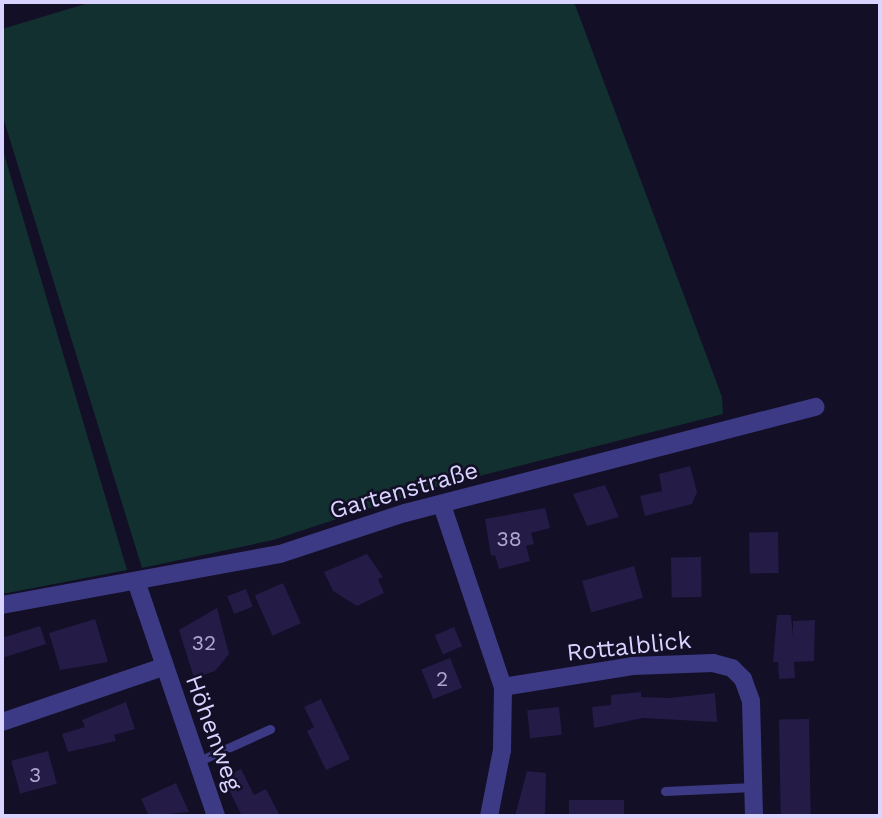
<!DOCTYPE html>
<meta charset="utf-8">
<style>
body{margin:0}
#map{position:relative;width:882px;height:818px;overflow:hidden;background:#130f26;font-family:"Work Sans",sans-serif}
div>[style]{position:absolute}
.green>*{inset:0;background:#12302f}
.building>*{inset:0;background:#241b47;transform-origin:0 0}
.lane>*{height:9px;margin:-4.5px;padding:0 4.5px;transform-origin:4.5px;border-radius:4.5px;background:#3d3a85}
.street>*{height:18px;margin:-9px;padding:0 9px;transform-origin:9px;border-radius:9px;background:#3d3a85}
span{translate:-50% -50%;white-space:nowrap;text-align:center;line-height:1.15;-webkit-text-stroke:5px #130f26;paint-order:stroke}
.number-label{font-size:21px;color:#aca6d1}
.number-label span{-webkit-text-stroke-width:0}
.street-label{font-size:24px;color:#d9d4ff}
.frame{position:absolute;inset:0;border:4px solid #d9d4ff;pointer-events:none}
</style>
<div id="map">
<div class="green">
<div style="clip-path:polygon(92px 2px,574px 2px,722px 397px,723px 414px,425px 490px,273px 540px,142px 568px,2px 114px,2px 29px)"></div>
<div style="clip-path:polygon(2px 147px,127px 570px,2px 594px)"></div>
</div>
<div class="building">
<div style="clip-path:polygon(690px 466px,697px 492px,692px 504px,645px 516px,640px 496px,662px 491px,659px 474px)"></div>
<div style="clip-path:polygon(605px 485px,619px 517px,587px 526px,573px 494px)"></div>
<div style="clip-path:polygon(545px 508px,550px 528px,531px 533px,534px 544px,526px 546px,530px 561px,499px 569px,495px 555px,491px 556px,485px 519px)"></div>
<div style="left:778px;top:532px;width:41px;height:29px;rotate:89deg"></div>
<div style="clip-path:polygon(367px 554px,383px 577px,378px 579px,384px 593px,357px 606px,333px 591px,324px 572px)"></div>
<div style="left:701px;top:557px;width:40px;height:30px;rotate:89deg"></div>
<div style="left:634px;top:566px;width:33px;height:54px;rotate:74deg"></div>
<div style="left:283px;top:583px;width:44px;height:31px;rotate:66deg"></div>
<div style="left:246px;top:589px;width:19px;height:20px;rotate:69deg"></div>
<div style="clip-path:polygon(217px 608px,229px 654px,215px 671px,194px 678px,179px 630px)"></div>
<div style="clip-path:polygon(777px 615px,791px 615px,793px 636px,793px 621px,815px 620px,814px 661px,794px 662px,795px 678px,779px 679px,778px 662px,773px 662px)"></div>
<div style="clip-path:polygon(95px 619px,108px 662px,60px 670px,49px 633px)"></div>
<div style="clip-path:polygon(40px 626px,46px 644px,2px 658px,2px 638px)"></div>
<div style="left:454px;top:627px;width:21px;height:21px;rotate:67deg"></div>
<div style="left:450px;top:658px;width:32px;height:31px;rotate:68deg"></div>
<div style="clip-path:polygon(641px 692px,641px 697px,669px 698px,715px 693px,717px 722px,643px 718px,594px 728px,592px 707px,611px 705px,611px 695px)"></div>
<div style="clip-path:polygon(321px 699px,350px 759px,326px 770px,307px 731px,314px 727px,304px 707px)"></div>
<div style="clip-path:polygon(126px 702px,135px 729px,114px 735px,116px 741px,68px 752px,62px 734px,85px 727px,82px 720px)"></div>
<div style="left:559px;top:707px;width:28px;height:32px;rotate:84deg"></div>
<div style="left:809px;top:719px;width:97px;height:30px;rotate:89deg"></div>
<div style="left:48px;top:751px;width:34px;height:38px;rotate:75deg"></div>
<div style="clip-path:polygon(241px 769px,254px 795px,266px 789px,280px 816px,242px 816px,223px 778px)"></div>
<div style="clip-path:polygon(527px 771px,546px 773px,545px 816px,515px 816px)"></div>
<div style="clip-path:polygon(176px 783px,189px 812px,149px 816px,141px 799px)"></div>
<div style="left:624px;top:800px;width:16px;height:55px;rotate:90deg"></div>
</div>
<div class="lane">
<div style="left:199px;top:761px;width:78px;rotate:-24.3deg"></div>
<div style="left:665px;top:791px;width:88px;rotate:-2.6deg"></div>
</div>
<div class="street">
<div style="left:442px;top:505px;width:192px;rotate:71.5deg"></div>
<div style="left:503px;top:687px;width:63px;rotate:90.9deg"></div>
<div style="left:502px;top:750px;width:67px;rotate:101.1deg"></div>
<div style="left:136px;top:581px;width:248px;rotate:71.2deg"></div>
<div style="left:2px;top:605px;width:283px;rotate:-10.4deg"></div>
<div style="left:280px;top:554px;width:132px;rotate:-18.2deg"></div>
<div style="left:405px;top:513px;width:424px;rotate:-14.5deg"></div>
<div style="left:503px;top:687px;width:131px;rotate:-9.2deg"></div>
<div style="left:632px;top:666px;width:81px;rotate:-2.1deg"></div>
<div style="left:713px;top:663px;width:20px;rotate:15deg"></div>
<div style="left:732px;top:668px;width:16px;rotate:45deg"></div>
<div style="left:743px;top:679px;width:23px;rotate:70deg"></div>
<div style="left:751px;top:701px;width:115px;rotate:88.5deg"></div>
<div style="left:2px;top:722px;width:170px;rotate:-18.9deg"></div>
</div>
<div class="number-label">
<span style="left:509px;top:539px">38</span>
<span style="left:204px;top:643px">32</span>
<span style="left:442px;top:679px">2</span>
<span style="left:35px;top:775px">3</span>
</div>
<div class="street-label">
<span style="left:404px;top:491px;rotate:-16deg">Gartenstraße</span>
<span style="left:629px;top:647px;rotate:-6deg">Rottalblick</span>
<span style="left:213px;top:733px;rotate:70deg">Höhenweg</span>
</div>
<div class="frame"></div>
</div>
